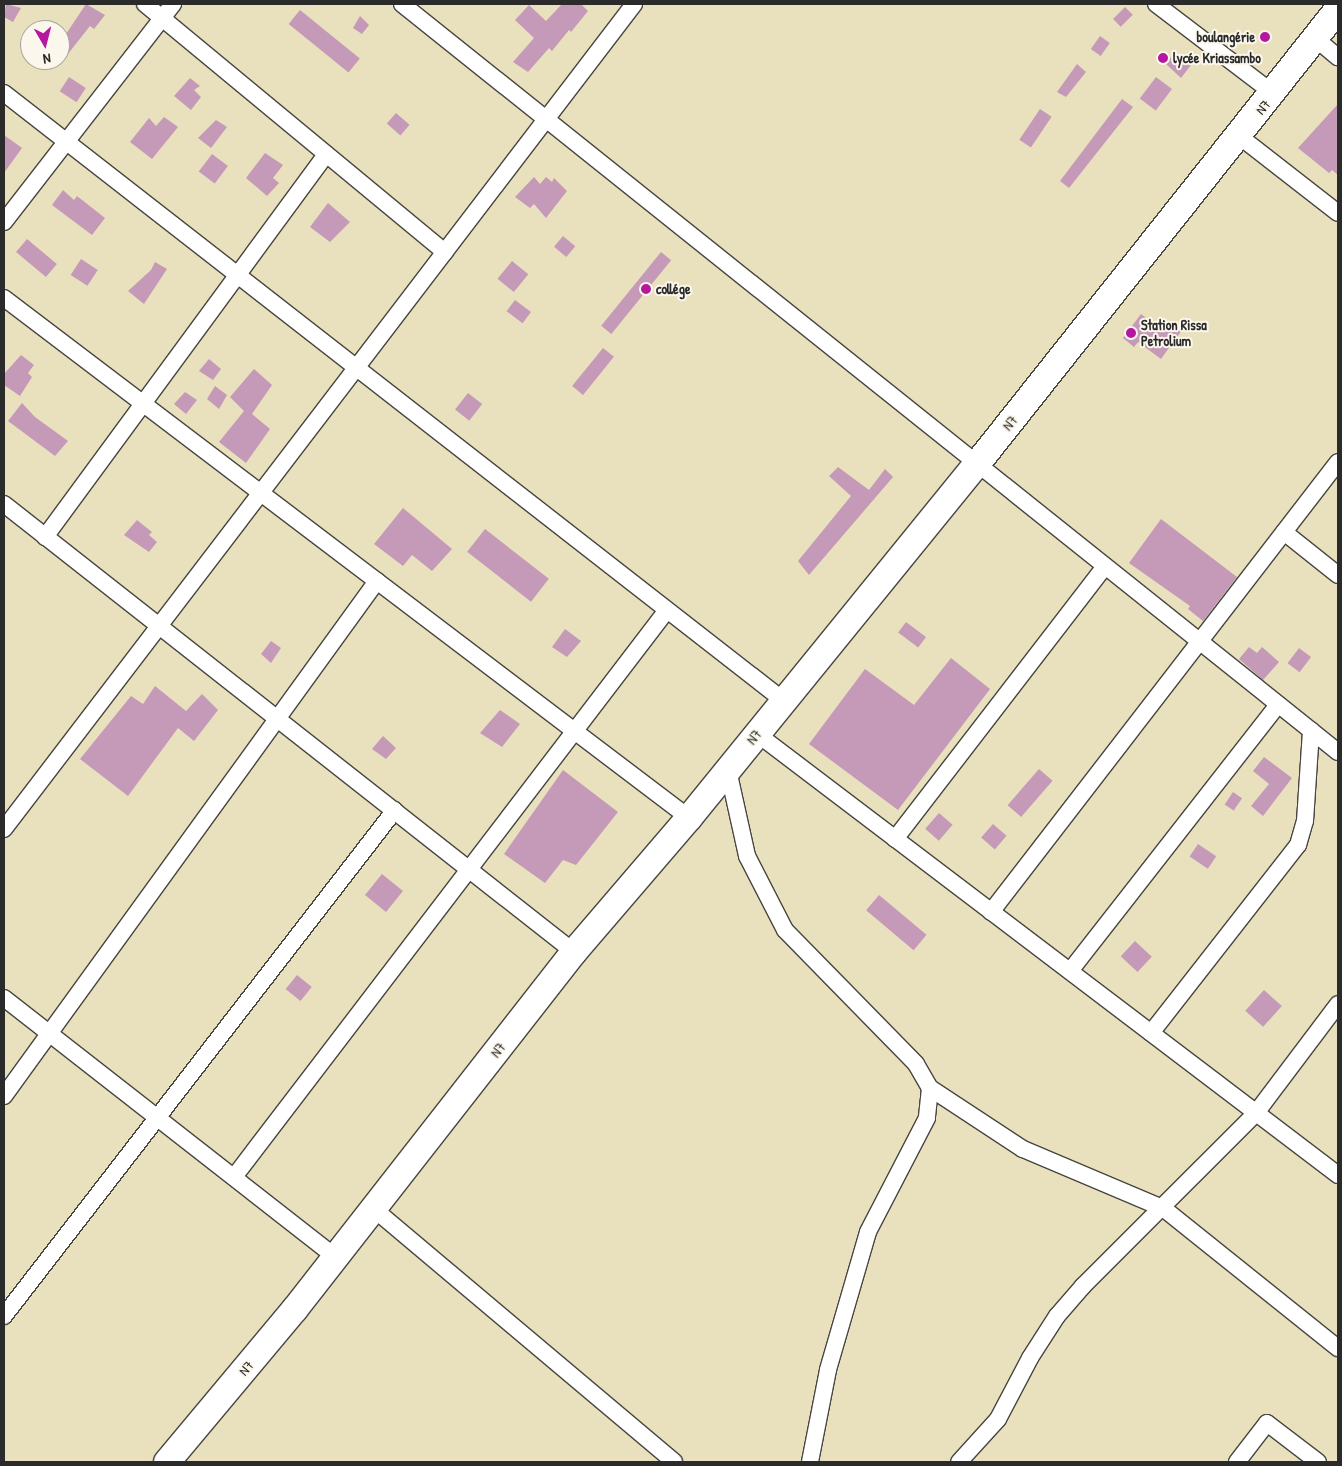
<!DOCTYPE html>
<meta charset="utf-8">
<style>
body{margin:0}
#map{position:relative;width:1342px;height:1466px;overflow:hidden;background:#e9e1bd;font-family:"Patrick Hand",sans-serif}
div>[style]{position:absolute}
.building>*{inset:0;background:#c599b8;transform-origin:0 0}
.roads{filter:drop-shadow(1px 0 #484641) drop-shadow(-1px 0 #484641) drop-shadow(0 1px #484641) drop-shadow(0 -1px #484641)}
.minor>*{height:16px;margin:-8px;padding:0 8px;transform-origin:8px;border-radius:8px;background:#fff}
.primary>*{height:26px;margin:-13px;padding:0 13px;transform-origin:13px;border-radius:13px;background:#fff}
.dots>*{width:14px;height:14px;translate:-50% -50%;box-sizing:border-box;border:2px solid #fbf7ec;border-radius:50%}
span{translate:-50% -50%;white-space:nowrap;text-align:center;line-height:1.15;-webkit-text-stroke:4px #fbf7ec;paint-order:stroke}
.poi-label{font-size:14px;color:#2b2b2b;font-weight:700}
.right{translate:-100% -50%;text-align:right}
.left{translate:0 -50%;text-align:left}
.street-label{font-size:14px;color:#2b2b2b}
.frame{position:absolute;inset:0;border:5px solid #2b2b2b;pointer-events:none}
.north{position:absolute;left:20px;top:20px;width:50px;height:50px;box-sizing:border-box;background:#fbf7ec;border:1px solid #a8a59f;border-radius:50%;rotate:172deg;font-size:14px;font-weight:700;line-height:20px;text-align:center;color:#2b2b2b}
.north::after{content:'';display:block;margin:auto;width:18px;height:22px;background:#b5179e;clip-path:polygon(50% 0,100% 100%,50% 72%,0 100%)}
</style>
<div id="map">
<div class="building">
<div style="clip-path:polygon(6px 4px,21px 8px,13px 22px,4px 17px)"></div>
<div style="clip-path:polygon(86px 4px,105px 15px,94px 29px,90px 26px,60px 64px,60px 43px)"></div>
<div style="clip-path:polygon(562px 4px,581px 4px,588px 11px,571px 32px,569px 30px,552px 51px,549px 48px,528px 72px,513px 62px,534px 38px,515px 20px,529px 5px,546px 21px)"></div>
<div style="left:1125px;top:7px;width:11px;height:17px;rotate:45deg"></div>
<div style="left:300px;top:10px;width:77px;height:18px;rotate:39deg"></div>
<div style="clip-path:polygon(360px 16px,369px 25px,362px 34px,353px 28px)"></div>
<div style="left:1100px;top:36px;width:12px;height:16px;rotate:35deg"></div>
<div style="clip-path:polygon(1174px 53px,1191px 65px,1181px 78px,1166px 64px)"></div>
<div style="clip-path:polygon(1077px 64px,1086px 72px,1066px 97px,1057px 92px)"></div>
<div style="left:69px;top:77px;width:20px;height:17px;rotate:33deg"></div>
<div style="left:1156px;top:77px;width:20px;height:27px;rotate:37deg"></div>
<div style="clip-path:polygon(190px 78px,200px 86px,194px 90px,201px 97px,191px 110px,174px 96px)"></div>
<div style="clip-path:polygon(1122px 99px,1133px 107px,1069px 188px,1060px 181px)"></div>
<div style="clip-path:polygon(1338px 104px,1338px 175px,1332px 170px,1329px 173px,1298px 148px)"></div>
<div style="left:1040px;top:109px;width:14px;height:37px;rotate:34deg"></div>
<div style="left:396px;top:113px;width:18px;height:14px;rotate:41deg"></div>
<div style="clip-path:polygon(164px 117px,178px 127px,152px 159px,130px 142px,149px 118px,156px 126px)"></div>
<div style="clip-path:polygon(216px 120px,227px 127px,211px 148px,198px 138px)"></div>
<div style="clip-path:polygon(4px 135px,22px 148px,4px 173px)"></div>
<div style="clip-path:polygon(265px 153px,283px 165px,273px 178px,279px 183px,267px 196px,246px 178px)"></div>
<div style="left:212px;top:154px;width:20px;height:22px;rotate:37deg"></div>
<div style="clip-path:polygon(534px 177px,540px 184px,546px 177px,552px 182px,554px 178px,567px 191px,546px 218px,534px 204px,530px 208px,515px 197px)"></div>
<div style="clip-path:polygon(63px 190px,74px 200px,77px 196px,105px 218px,92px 235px,52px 205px)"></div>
<div style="clip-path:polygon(328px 203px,350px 222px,330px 242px,310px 227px)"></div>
<div style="left:563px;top:236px;width:16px;height:14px;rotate:40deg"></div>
<div style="left:27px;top:239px;width:39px;height:17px;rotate:40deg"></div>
<div style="left:661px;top:252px;width:13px;height:95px;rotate:39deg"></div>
<div style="left:81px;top:259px;width:20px;height:19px;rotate:33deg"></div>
<div style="left:512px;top:261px;width:21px;height:23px;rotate:39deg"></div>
<div style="clip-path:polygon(155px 262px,167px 269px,144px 304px,128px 291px,151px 270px)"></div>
<div style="left:515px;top:300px;width:20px;height:14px;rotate:37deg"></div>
<div style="clip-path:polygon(1141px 314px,1164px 332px,1171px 322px,1182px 330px,1161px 359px,1138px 342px,1134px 347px,1123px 338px)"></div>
<div style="left:603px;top:348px;width:14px;height:49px;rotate:39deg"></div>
<div style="clip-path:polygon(21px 355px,34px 365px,28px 373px,32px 377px,20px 396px,4px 385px,4px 374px)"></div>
<div style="clip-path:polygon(209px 359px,221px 369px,213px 380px,199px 371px)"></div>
<div style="clip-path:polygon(254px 369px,272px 385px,252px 414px,270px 429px,246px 463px,219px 442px,244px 411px,230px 397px)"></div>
<div style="clip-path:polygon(215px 386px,227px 395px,219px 409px,207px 399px)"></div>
<div style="clip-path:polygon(185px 392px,197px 400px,186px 414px,174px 404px)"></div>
<div style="left:468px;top:393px;width:18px;height:21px;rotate:38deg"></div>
<div style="clip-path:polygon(22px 403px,35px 417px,68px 441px,55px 456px,8px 421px)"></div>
<div style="clip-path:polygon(838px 467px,869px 490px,885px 469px,893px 477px,809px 575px,798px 561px,851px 496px,829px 476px)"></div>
<div style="clip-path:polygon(403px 508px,452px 549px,432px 571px,412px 555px,403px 566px,374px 544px)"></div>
<div style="clip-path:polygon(1161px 519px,1237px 577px,1203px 621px,1188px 609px,1190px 606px,1129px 563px)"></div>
<div style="clip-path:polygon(137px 520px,152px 532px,149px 535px,157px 542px,149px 552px,124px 535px)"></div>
<div style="left:485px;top:529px;width:81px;height:29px;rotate:38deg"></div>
<div style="left:906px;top:622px;width:25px;height:13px;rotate:37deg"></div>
<div style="clip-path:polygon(565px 629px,581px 641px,567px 657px,552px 647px)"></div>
<div style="clip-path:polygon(271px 641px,281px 648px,271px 663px,261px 654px)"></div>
<div style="clip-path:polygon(1249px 647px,1257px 653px,1262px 647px,1279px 662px,1263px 680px,1239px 659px)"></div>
<div style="left:1299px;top:648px;width:15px;height:19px;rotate:37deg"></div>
<div style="clip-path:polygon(951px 658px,990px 689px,898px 810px,809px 744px,865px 669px,914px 705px)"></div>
<div style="clip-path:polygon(155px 686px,186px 711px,202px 694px,218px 710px,194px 741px,178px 728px,128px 796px,80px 759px,131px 696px,143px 704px)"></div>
<div style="clip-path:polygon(500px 710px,520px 724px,502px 747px,480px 733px)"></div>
<div style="clip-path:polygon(383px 736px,396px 748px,386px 759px,372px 749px)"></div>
<div style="clip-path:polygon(1264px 757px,1292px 778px,1263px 816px,1251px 806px,1269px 784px,1253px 771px)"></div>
<div style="left:1039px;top:769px;width:18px;height:48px;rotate:41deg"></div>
<div style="clip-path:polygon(563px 770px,618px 812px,576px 865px,563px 860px,545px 883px,504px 854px)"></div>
<div style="left:1233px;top:792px;width:11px;height:15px;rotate:34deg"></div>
<div style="left:939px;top:813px;width:18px;height:21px;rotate:41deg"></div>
<div style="left:993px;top:824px;width:18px;height:18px;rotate:41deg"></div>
<div style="left:1198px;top:844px;width:22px;height:15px;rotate:34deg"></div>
<div style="left:382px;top:874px;width:27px;height:27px;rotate:39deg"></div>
<div style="left:879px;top:895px;width:62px;height:20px;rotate:40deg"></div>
<div style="left:1135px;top:941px;width:23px;height:21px;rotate:43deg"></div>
<div style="left:297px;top:975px;width:19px;height:18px;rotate:39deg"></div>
<div style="left:1264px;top:990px;width:24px;height:28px;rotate:42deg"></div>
</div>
<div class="roads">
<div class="minor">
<div style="left:145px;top:4px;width:389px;rotate:39.6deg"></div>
<div style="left:402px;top:4px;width:1198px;rotate:38.63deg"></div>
<div style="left:1156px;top:4px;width:147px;rotate:37.3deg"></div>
<div style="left:1315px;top:38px;width:30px;rotate:40deg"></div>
<div style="left:4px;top:93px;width:988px;rotate:37.93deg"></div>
<div style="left:1239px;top:136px;width:125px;rotate:37.9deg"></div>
<div style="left:4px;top:222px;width:276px;rotate:-52.2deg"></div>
<div style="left:4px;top:298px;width:860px;rotate:37.2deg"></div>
<div style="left:4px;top:504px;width:725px;rotate:38.17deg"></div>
<div style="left:1284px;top:532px;width:69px;rotate:38.5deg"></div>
<div style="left:45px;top:537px;width:475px;rotate:-53.7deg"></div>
<div style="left:756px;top:733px;width:731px;rotate:37.21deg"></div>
<div style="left:728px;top:770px;width:88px;rotate:77.5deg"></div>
<div style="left:747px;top:856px;width:83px;rotate:62.8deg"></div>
<div style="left:785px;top:930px;width:187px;rotate:45.6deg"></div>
<div style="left:916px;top:1064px;width:28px;rotate:60deg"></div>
<div style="left:930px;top:1088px;width:30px;rotate:96deg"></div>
<div style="left:927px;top:1118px;width:128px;rotate:117.4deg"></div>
<div style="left:868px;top:1232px;width:144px;rotate:106.2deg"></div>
<div style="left:828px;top:1370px;width:94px;rotate:101.1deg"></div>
<div style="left:4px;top:829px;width:1038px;rotate:-52.63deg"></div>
<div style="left:895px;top:839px;width:344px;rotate:-52.4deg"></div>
<div style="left:991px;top:912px;width:568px;rotate:-52.36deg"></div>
<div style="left:1070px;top:971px;width:338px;rotate:-52deg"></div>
<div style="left:4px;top:998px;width:421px;rotate:38deg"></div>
<div style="left:1151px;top:1033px;width:239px;rotate:-52deg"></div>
<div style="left:1298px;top:845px;width:25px;rotate:-74deg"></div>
<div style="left:1305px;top:821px;width:91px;rotate:-86.2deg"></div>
<div style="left:930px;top:1088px;width:111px;rotate:33.3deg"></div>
<div style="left:1023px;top:1149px;width:152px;rotate:22.9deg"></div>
<div style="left:1163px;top:1208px;width:224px;rotate:38.7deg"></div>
<div style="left:4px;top:1096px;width:636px;rotate:-54.09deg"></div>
<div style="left:234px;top:1177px;width:713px;rotate:-52.63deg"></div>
<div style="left:374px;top:1209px;width:392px;rotate:40.1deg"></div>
<div style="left:4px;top:1316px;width:639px;rotate:-52.31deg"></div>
<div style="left:959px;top:1462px;width:58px;rotate:-47.8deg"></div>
<div style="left:998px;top:1419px;width:69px;rotate:-62.3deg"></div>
<div style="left:1030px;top:1358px;width:50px;rotate:-57.3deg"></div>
<div style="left:1057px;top:1316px;width:40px;rotate:-49deg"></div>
<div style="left:1083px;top:1286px;width:245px;rotate:-45deg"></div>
<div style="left:1256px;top:1113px;width:136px;rotate:-53deg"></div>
<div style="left:1237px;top:1462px;width:49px;rotate:-52.4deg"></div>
<div style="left:1267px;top:1423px;width:64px;rotate:37.4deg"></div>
</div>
<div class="primary">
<div style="left:167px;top:1462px;width:199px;rotate:-50.1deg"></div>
<div style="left:295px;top:1309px;width:453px;rotate:-52deg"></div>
<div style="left:574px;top:952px;width:177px;rotate:-49.4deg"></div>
<div style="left:689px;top:818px;width:456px;rotate:-50.9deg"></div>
<div style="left:977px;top:464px;width:581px;rotate:-51.57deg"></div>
</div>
</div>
<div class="dots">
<div style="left:1265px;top:37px;background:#b5179e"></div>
<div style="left:1163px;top:58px;background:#b5179e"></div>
<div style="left:646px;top:289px;background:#b5179e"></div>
<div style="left:1131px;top:333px;background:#b5179e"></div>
</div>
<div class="poi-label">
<span class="right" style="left:1255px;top:37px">boulangérie</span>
<span class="left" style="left:1173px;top:58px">lycée Kriassambo</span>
<span class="left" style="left:656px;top:289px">collége</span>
<span class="left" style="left:1141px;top:333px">Station Rissa<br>Petrolium</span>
</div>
<div class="street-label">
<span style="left:1263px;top:107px;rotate:-51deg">N7</span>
<span style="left:1010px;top:423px;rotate:-51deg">N7</span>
<span style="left:754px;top:737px;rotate:-52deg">N7</span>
<span style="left:498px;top:1050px;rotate:-52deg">N7</span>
<span style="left:246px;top:1368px;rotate:-50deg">N7</span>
</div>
<div class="frame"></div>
<div class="north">N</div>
</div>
